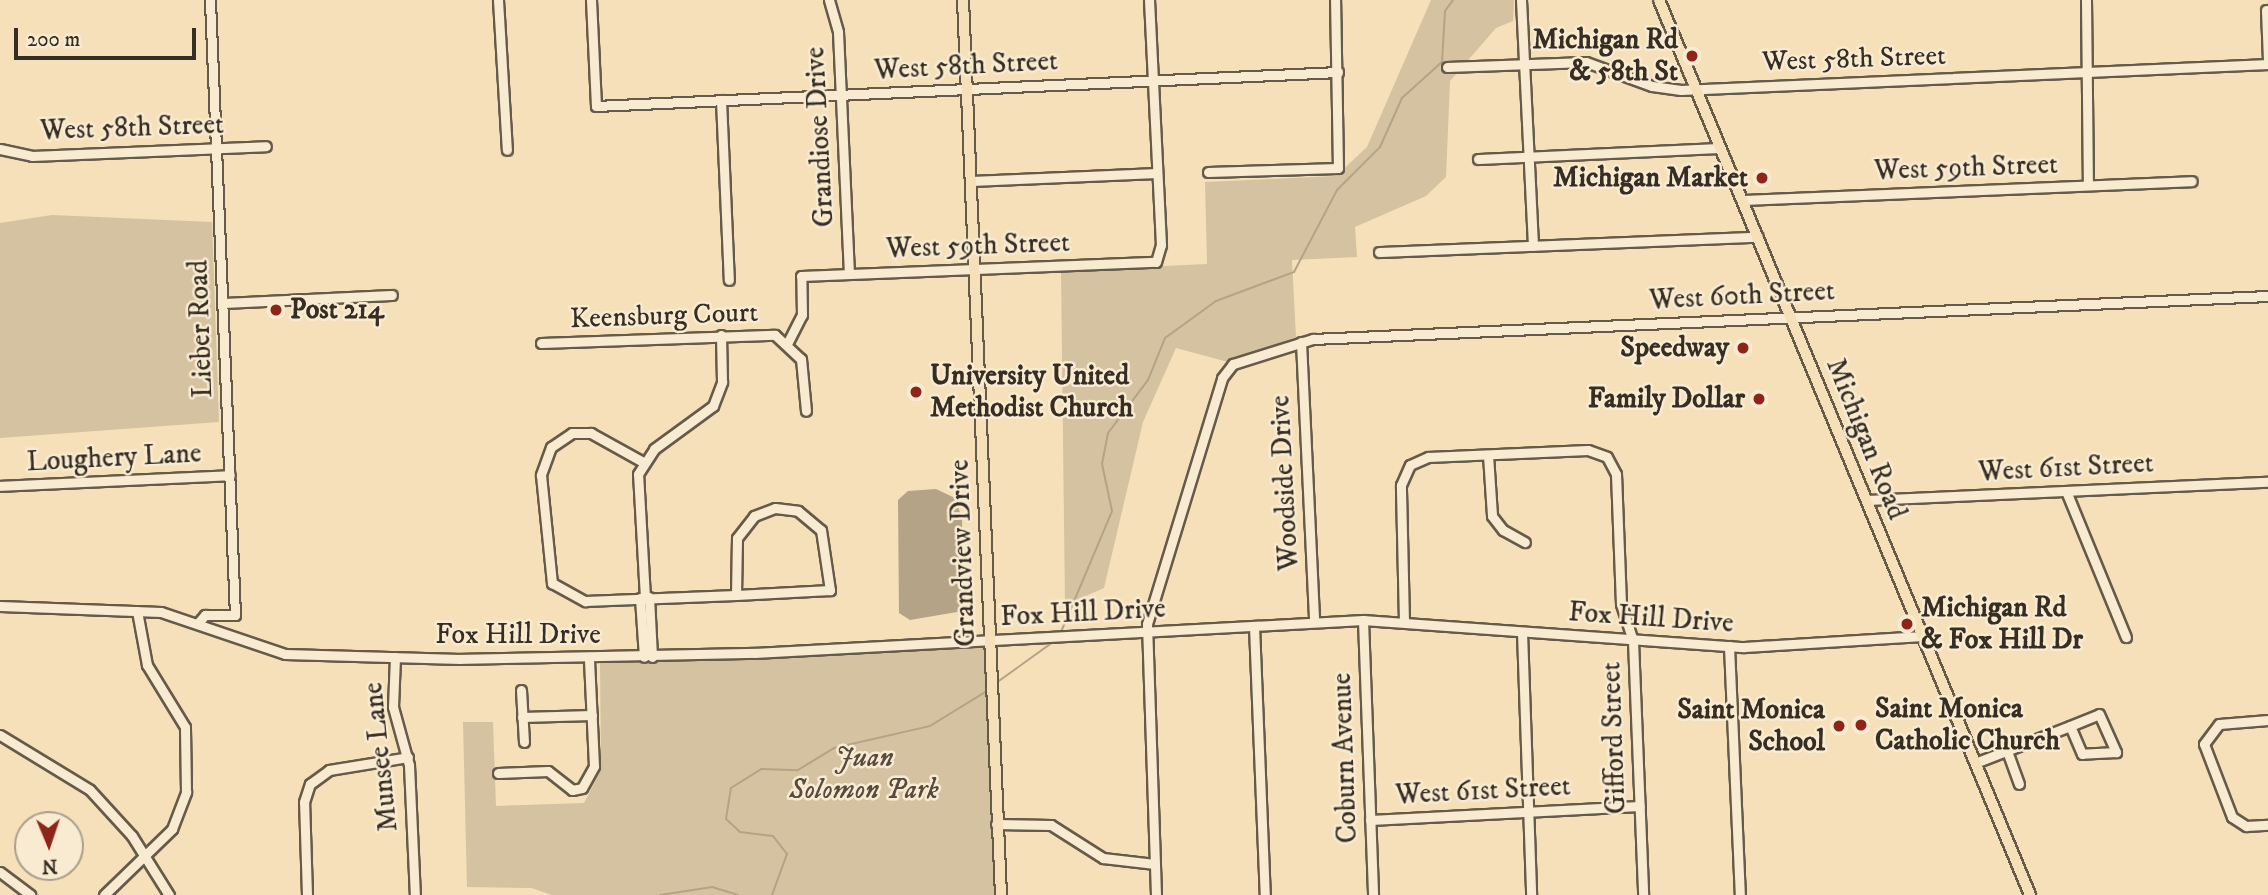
<!DOCTYPE html>
<style>
body{margin:0}
#map{position:relative;width:2268px;height:895px;overflow:hidden;background:#f5e0b9;font-family:"IM FELL DW Pica",serif}
div>[style]{position:absolute}
.green>*{inset:0;background:#d5c2a0}
.water>*{inset:0;background:#b4a386}
.stream>*{height:2px;margin:-1px;padding:0 1px;transform-origin:1px;border-radius:1px;background:#b4a386}
.roads{filter:drop-shadow(2px 0 #665a48) drop-shadow(-2px 0 #665a48) drop-shadow(0 2px #665a48) drop-shadow(0 -2px #665a48)}
.minor>*{height:9px;margin:-4.5px;padding:0 4.5px;transform-origin:4.5px;border-radius:4.5px;background:#f8ebd2}
.major>*{height:10px;margin:-5px;padding:0 5px;transform-origin:5px;border-radius:5px;background:#f5e0b9}
.dots>*{width:19px;height:19px;translate:-50% -50%;box-sizing:border-box;border:4px solid #f8ebd2;border-radius:50%}
span{translate:-50% -50%;white-space:nowrap;text-align:center;line-height:1.15;-webkit-text-stroke:5px #f8ebd2;paint-order:stroke}
.poi-label{font-size:28px;color:#362d23;font-weight:700}
.right{translate:-100% -50%;text-align:right}
.left{translate:0 -50%;text-align:left}
.street-label{font-size:28px;color:#362d23}
.park-label{font-size:28px;color:#564b3c;font-style:italic}
.north{position:absolute;left:14px;top:811px;width:70px;height:70px;box-sizing:border-box;background:#f8ebd2;border:2px solid #aa9f8c;border-radius:50%;rotate:178deg;font-size:19px;font-weight:700;line-height:28px;text-align:center;color:#362d23}
.north::after{content:'';display:block;margin:auto;width:24px;height:32px;background:#8f2418;clip-path:polygon(50% 0,100% 100%,50% 72%,0 100%)}
.scale{position:absolute;left:14px;top:28px;width:182px;height:32px;box-sizing:border-box;border:4px solid #362d23;border-top:0;padding-left:9px;font-size:21px;line-height:24px;white-space:nowrap;color:#362d23;-webkit-text-stroke:5px #f8ebd2;paint-order:stroke}
</style>
<div id="map">
<div class="green">
<div style="clip-path:polygon(1431px 0,1514px 0,1513px 21px,1496px 28px,1450px 81px,1446px 177px,1426px 196px,1355px 227px,1357px 257px,1292px 260px,1296px 337px,1228px 362px,1176px 348px,1143px 422px,1104px 588px,1065px 605px,1061px 271px,1207px 264px,1205px 182px,1336px 176px,1367px 147px)"></div>
<div style="clip-path:polygon(52px 215px,212px 222px,219px 422px,0 438px,0 223px)"></div>
<div style="clip-path:polygon(977px 646px,986px 649px,999px 895px,552px 895px,531px 888px,467px 887px,463px 722px,493px 722px,496px 806px,584px 803px,601px 770px,600px 662px)"></div>
</div>
<div class="water">
<div style="clip-path:polygon(936px 489px,955px 498px,962px 518px,963px 611px,910px 620px,899px 613px,898px 500px,908px 491px)"></div>
</div>
<div class="stream">
<div style="left:1061px;top:632px;width:131px;rotate:-67.1deg"></div>
<div style="left:1112px;top:511px;width:48px;rotate:-102deg"></div>
<div style="left:1102px;top:464px;width:32px;rotate:-79deg"></div>
<div style="left:1108px;top:433px;width:66px;rotate:-53deg"></div>
<div style="left:1148px;top:380px;width:45px;rotate:-68deg"></div>
<div style="left:1165px;top:338px;width:63px;rotate:-36deg"></div>
<div style="left:1216px;top:301px;width:83px;rotate:-20.4deg"></div>
<div style="left:1294px;top:272px;width:93px;rotate:-62.3deg"></div>
<div style="left:1337px;top:190px;width:61px;rotate:-45deg"></div>
<div style="left:1380px;top:147px;width:54px;rotate:-65.8deg"></div>
<div style="left:1402px;top:98px;width:54px;rotate:-42deg"></div>
<div style="left:1442px;top:62px;width:51px;rotate:-86.6deg"></div>
<div style="left:1445px;top:11px;width:14px;rotate:-54deg"></div>
<div style="left:996px;top:683px;width:70px;rotate:-35.7deg"></div>
<div style="left:660px;top:895px;width:53px;rotate:-8.7deg"></div>
<div style="left:712px;top:887px;width:27px;rotate:17deg"></div>
<div style="left:772px;top:895px;width:44px;rotate:-69.9deg"></div>
<div style="left:787px;top:854px;width:23px;rotate:-128deg"></div>
<div style="left:773px;top:836px;width:33px;rotate:-173deg"></div>
<div style="left:740px;top:832px;width:19px;rotate:-137deg"></div>
<div style="left:726px;top:819px;width:31px;rotate:-81deg"></div>
<div style="left:731px;top:788px;width:36px;rotate:-32deg"></div>
<div style="left:761px;top:769px;width:37px;rotate:2deg"></div>
<div style="left:798px;top:770px;width:42px;rotate:-31.4deg"></div>
<div style="left:834px;top:748px;width:98px;rotate:-12.9deg"></div>
<div style="left:930px;top:726px;width:67px;rotate:-31.6deg"></div>
</div>
<div class="roads">
<div class="minor">
<div style="left:498px;top:0;width:150px;rotate:86.6deg"></div>
<div style="left:591px;top:0;width:106px;rotate:87.3deg"></div>
<div style="left:596px;top:106px;width:743px;rotate:-2.62deg"></div>
<div style="left:829px;top:0;width:33px;rotate:74deg"></div>
<div style="left:838px;top:32px;width:242px;rotate:87.4deg"></div>
<div style="left:1521px;top:0;width:246px;rotate:87.2deg"></div>
<div style="left:2086px;top:0;width:185px;rotate:89.4deg"></div>
<div style="left:2266px;top:10px;width:50px;rotate:87.7deg"></div>
<div style="left:1447px;top:67px;width:139px;rotate:-2.1deg"></div>
<div style="left:1586px;top:62px;width:70px;rotate:20deg"></div>
<div style="left:1652px;top:86px;width:29px;rotate:8deg"></div>
<div style="left:1681px;top:90px;width:588px;rotate:-2.54deg"></div>
<div style="left:721px;top:100px;width:180px;rotate:87.5deg"></div>
<div style="left:0;top:149px;width:33px;rotate:12deg"></div>
<div style="left:32px;top:156px;width:234px;rotate:-2.4deg"></div>
<div style="left:1478px;top:159px;width:242px;rotate:-2.6deg"></div>
<div style="left:1208px;top:172px;width:130px;rotate:-1.8deg"></div>
<div style="left:1338px;top:168px;width:168px;rotate:-91deg"></div>
<div style="left:971px;top:181px;width:186px;rotate:-2.5deg"></div>
<div style="left:1742px;top:200px;width:450px;rotate:-2.4deg"></div>
<div style="left:1379px;top:252px;width:379px;rotate:-2.3deg"></div>
<div style="left:223px;top:303px;width:169px;rotate:-2.7deg"></div>
<div style="left:788px;top:342px;width:30px;rotate:-63deg"></div>
<div style="left:802px;top:315px;width:39px;rotate:-91deg"></div>
<div style="left:801px;top:276px;width:355px;rotate:-2.3deg"></div>
<div style="left:1156px;top:262px;width:18px;rotate:-74deg"></div>
<div style="left:1161px;top:245px;width:245px;rotate:-92.8deg"></div>
<div style="left:1301px;top:342px;width:279px;rotate:87.3deg"></div>
<div style="left:541px;top:343px;width:234px;rotate:-2deg"></div>
<div style="left:775px;top:335px;width:35px;rotate:43deg"></div>
<div style="left:801px;top:359px;width:52px;rotate:84.5deg"></div>
<div style="left:1488px;top:455px;width:61px;rotate:86.2deg"></div>
<div style="left:1492px;top:516px;width:18px;rotate:52deg"></div>
<div style="left:1503px;top:530px;width:25px;rotate:29deg"></div>
<div style="left:643px;top:462px;width:60px;rotate:-150.9deg"></div>
<div style="left:591px;top:433px;width:19px;rotate:180deg"></div>
<div style="left:572px;top:433px;width:25px;rotate:146deg"></div>
<div style="left:551px;top:447px;width:30px;rotate:110deg"></div>
<div style="left:541px;top:475px;width:109px;rotate:84.2deg"></div>
<div style="left:552px;top:583px;width:38px;rotate:29deg"></div>
<div style="left:585px;top:601px;width:151px;rotate:-2.3deg"></div>
<div style="left:0;top:486px;width:230px;rotate:-2.7deg"></div>
<div style="left:2066px;top:491px;width:158px;rotate:67.7deg"></div>
<div style="left:1866px;top:500px;width:402px;rotate:-2.6deg"></div>
<div style="left:775px;top:508px;width:23px;rotate:7deg"></div>
<div style="left:798px;top:511px;width:30px;rotate:40deg"></div>
<div style="left:821px;top:530px;width:61px;rotate:81.5deg"></div>
<div style="left:830px;top:590px;width:94px;rotate:177deg"></div>
<div style="left:736px;top:595px;width:57px;rotate:-89deg"></div>
<div style="left:737px;top:538px;width:28px;rotate:-52deg"></div>
<div style="left:754px;top:516px;width:22px;rotate:-21deg"></div>
<div style="left:649px;top:597px;width:60px;rotate:87.1deg"></div>
<div style="left:640px;top:598px;width:59px;rotate:86.1deg"></div>
<div style="left:645px;top:598px;width:124px;rotate:-93.2deg"></div>
<div style="left:638px;top:474px;width:30px;rotate:-57deg"></div>
<div style="left:654px;top:449px;width:73px;rotate:-36.1deg"></div>
<div style="left:713px;top:406px;width:26px;rotate:-69deg"></div>
<div style="left:722px;top:382px;width:47px;rotate:-91.2deg"></div>
<div style="left:0;top:606px;width:161px;rotate:2.1deg"></div>
<div style="left:161px;top:612px;width:131px;rotate:18.7deg"></div>
<div style="left:285px;top:654px;width:175px;rotate:1.6deg"></div>
<div style="left:460px;top:659px;width:294px;rotate:-1.2deg"></div>
<div style="left:754px;top:653px;width:610px;rotate:-3.1deg"></div>
<div style="left:1363px;top:620px;width:382px;rotate:4.1deg"></div>
<div style="left:1744px;top:647px;width:179px;rotate:-3.5deg"></div>
<div style="left:1363px;top:620px;width:275px;rotate:87.9deg"></div>
<div style="left:1404px;top:622px;width:137px;rotate:-91.3deg"></div>
<div style="left:1401px;top:485px;width:22px;rotate:-66deg"></div>
<div style="left:1410px;top:465px;width:20px;rotate:-24deg"></div>
<div style="left:1428px;top:457px;width:160px;rotate:-2.5deg"></div>
<div style="left:1588px;top:450px;width:20px;rotate:20deg"></div>
<div style="left:1607px;top:457px;width:19px;rotate:62deg"></div>
<div style="left:1616px;top:474px;width:130px;rotate:87.8deg"></div>
<div style="left:1621px;top:604px;width:39px;rotate:72deg"></div>
<div style="left:1633px;top:641px;width:254px;rotate:87.7deg"></div>
<div style="left:198px;top:623px;width:11px;rotate:-49deg"></div>
<div style="left:205px;top:615px;width:30px"></div>
<div style="left:235px;top:615px;width:616px;rotate:-92.33deg"></div>
<div style="left:1254px;top:626px;width:269px;rotate:87.7deg"></div>
<div style="left:1522px;top:632px;width:263px;rotate:88deg"></div>
<div style="left:1729px;top:646px;width:249px;rotate:87.5deg"></div>
<div style="left:395px;top:657px;width:50px;rotate:92.3deg"></div>
<div style="left:393px;top:707px;width:60px;rotate:74.6deg"></div>
<div style="left:409px;top:765px;width:130px;rotate:87.4deg"></div>
<div style="left:521px;top:690px;width:52px;rotate:86.7deg"></div>
<div style="left:2099px;top:714px;width:42px;rotate:65.9deg"></div>
<div style="left:2116px;top:752px;width:34px;rotate:177deg"></div>
<div style="left:2082px;top:754px;width:30px;rotate:-113deg"></div>
<div style="left:2070px;top:726px;width:31px;rotate:-22deg"></div>
<div style="left:522px;top:717px;width:70px;rotate:-1.6deg"></div>
<div style="left:2268px;top:720px;width:49px;rotate:175.3deg"></div>
<div style="left:2219px;top:724px;width:25px;rotate:127deg"></div>
<div style="left:2204px;top:744px;width:78px;rotate:69deg"></div>
<div style="left:2232px;top:817px;width:17px;rotate:33deg"></div>
<div style="left:2246px;top:826px;width:22px;rotate:-3deg"></div>
<div style="left:0;top:735px;width:105px;rotate:31.4deg"></div>
<div style="left:90px;top:790px;width:62px;rotate:47.6deg"></div>
<div style="left:132px;top:836px;width:70px;rotate:57.9deg"></div>
<div style="left:2007px;top:751px;width:35px;rotate:70deg"></div>
<div style="left:1975px;top:763px;width:102px;rotate:-21.3deg"></div>
<div style="left:498px;top:773px;width:50px;rotate:-2.3deg"></div>
<div style="left:548px;top:771px;width:31px;rotate:38deg"></div>
<div style="left:572px;top:790px;width:10px;rotate:-11deg"></div>
<div style="left:582px;top:788px;width:25px;rotate:-61deg"></div>
<div style="left:594px;top:766px;width:108px;rotate:-92.7deg"></div>
<div style="left:1370px;top:820px;width:270px;rotate:-3deg"></div>
<div style="left:996px;top:824px;width:55px;rotate:1deg"></div>
<div style="left:1051px;top:825px;width:62px;rotate:32.4deg"></div>
<div style="left:1103px;top:858px;width:52px;rotate:6.6deg"></div>
<div style="left:0;top:872px;width:38px;rotate:37deg"></div>
<div style="left:104px;top:895px;width:95px;rotate:-44.1deg"></div>
<div style="left:172px;top:829px;width:40px;rotate:-69deg"></div>
<div style="left:186px;top:792px;width:65px;rotate:-90.9deg"></div>
<div style="left:185px;top:727px;width:73px;rotate:-121.5deg"></div>
<div style="left:147px;top:665px;width:55px;rotate:-100.5deg"></div>
<div style="left:307px;top:895px;width:93px;rotate:-91.8deg"></div>
<div style="left:304px;top:802px;width:19px;rotate:-72deg"></div>
<div style="left:310px;top:784px;width:24px;rotate:-36deg"></div>
<div style="left:329px;top:770px;width:80px;rotate:-9.3deg"></div>
<div style="left:1156px;top:895px;width:271px;rotate:-91.9deg"></div>
<div style="left:1147px;top:624px;width:257px;rotate:-73deg"></div>
<div style="left:1222px;top:378px;width:18px;rotate:-52deg"></div>
<div style="left:1233px;top:364px;width:84px;rotate:-17.4deg"></div>
<div style="left:1313px;top:339px;width:956px;rotate:-2.58deg"></div>
</div>
<div class="major">
<div style="left:963px;top:0;width:896px;rotate:87.57deg"></div>
<div style="left:1659px;top:0;width:969px;rotate:67.48deg"></div>
</div>
</div>
<div class="dots">
<div style="left:1692px;top:56px;background:#8f2418"></div>
<div style="left:1762px;top:178px;background:#8f2418"></div>
<div style="left:276px;top:310px;background:#8f2418"></div>
<div style="left:1743px;top:348px;background:#8f2418"></div>
<div style="left:916px;top:392px;background:#8f2418"></div>
<div style="left:1759px;top:399px;background:#8f2418"></div>
<div style="left:1907px;top:624px;background:#8f2418"></div>
<div style="left:1861px;top:725px;background:#8f2418"></div>
<div style="left:1839px;top:726px;background:#8f2418"></div>
</div>
<div class="poi-label">
<span class="right" style="left:1678px;top:56px">Michigan Rd<br>&amp; 58th St</span>
<span class="right" style="left:1748px;top:178px">Michigan Market</span>
<span class="left" style="left:290px;top:310px">Post 214</span>
<span class="right" style="left:1729px;top:348px">Speedway</span>
<span class="left" style="left:930px;top:392px">University United<br>Methodist Church</span>
<span class="right" style="left:1745px;top:399px">Family Dollar</span>
<span class="left" style="left:1921px;top:624px">Michigan Rd<br>&amp; Fox Hill Dr</span>
<span class="left" style="left:1875px;top:725px">Saint Monica<br>Catholic Church</span>
<span class="right" style="left:1825px;top:726px">Saint Monica<br>School</span>
</div>
<div class="street-label">
<span style="left:1854px;top:59px;rotate:-2deg">West 58th Street</span>
<span style="left:966px;top:66px;rotate:-3deg">West 58th Street</span>
<span style="left:132px;top:128px;rotate:-2deg">West 58th Street</span>
<span style="left:820px;top:137px;rotate:-93deg">Grandiose Drive</span>
<span style="left:1966px;top:168px;rotate:-2deg">West 59th Street</span>
<span style="left:978px;top:246px;rotate:-2deg">West 59th Street</span>
<span style="left:1742px;top:296px;rotate:-3deg">West 60th Street</span>
<span style="left:664px;top:316px;rotate:-2deg">Keensburg Court</span>
<span style="left:201px;top:329px;rotate:-92deg">Lieber Road</span>
<span style="left:1866px;top:439px;rotate:68deg">Michigan Road</span>
<span style="left:114px;top:458px;rotate:-3deg">Loughery Lane</span>
<span style="left:2066px;top:468px;rotate:-3deg">West 61st Street</span>
<span style="left:1285px;top:483px;rotate:-93deg">Woodside Drive</span>
<span style="left:963px;top:553px;rotate:-92deg">Grandview Drive</span>
<span style="left:1083px;top:613px;rotate:-3deg">Fox Hill Drive</span>
<span style="left:1651px;top:618px;rotate:4deg">Fox Hill Drive</span>
<span style="left:518px;top:635px">Fox Hill Drive</span>
<span style="left:1614px;top:738px;rotate:-92deg">Gifford Street</span>
<span style="left:381px;top:757px;rotate:-96deg">Munsee Lane</span>
<span style="left:1345px;top:758px;rotate:-92deg">Coburn Avenue</span>
<span style="left:1483px;top:791px;rotate:-3deg">West 61st Street</span>
</div>
<div class="park-label">
<span style="left:864px;top:774px">Juan<br>Solomon Park</span>
</div>
<div class="north">N</div>
<div class="scale">200 m</div>
</div>
